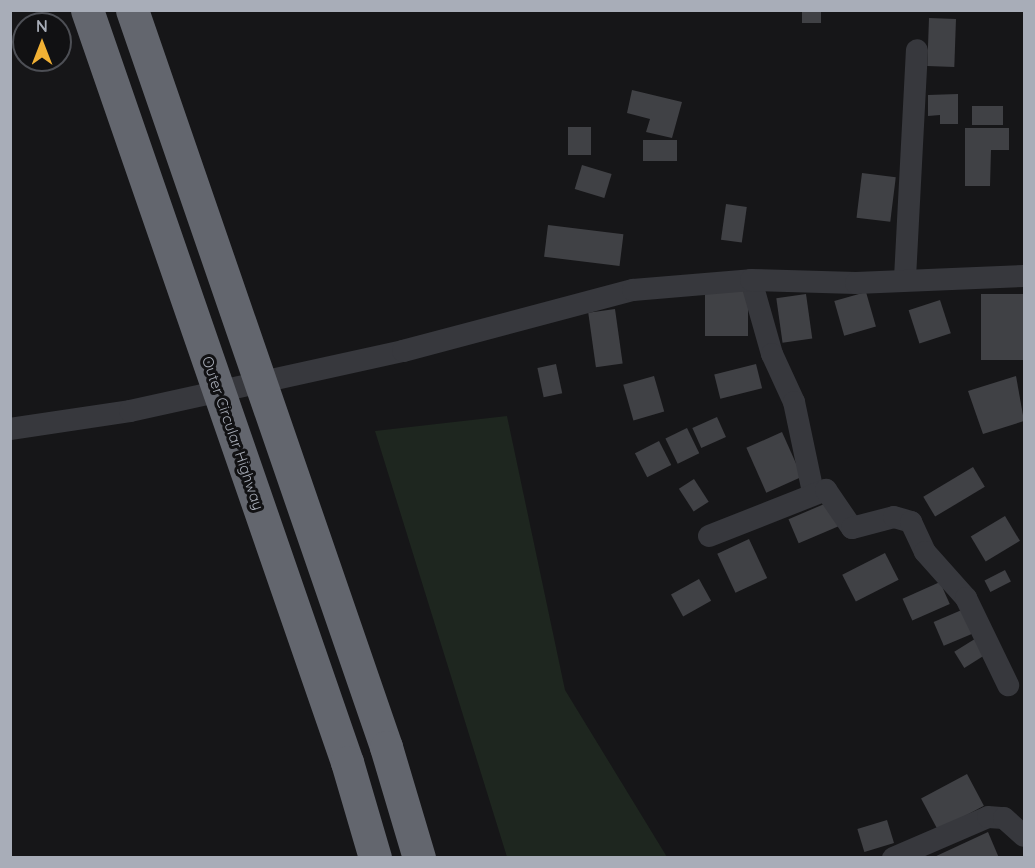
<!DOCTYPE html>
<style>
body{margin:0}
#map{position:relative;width:1035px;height:868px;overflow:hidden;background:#161618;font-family:Quicksand,sans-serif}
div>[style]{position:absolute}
.green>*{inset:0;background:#1e261f}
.building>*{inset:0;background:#404145;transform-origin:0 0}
.minor>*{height:22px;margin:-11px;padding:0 11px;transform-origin:11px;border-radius:11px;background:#37383d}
.motorway-bridge>*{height:33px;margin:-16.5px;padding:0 16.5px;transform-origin:16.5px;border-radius:16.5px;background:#63666e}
span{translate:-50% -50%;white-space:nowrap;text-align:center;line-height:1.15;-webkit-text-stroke:6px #111113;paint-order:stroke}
.street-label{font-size:15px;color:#a8adb8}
.frame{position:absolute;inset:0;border:12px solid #a8adb8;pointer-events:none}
.north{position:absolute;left:12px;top:12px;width:60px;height:60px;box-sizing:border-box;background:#111113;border:2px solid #4d4f55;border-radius:50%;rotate:0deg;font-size:16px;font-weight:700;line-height:24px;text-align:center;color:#a8adb8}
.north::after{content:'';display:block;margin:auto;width:21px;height:27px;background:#f2b134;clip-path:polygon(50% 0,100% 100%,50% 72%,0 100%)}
</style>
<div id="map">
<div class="green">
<div style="clip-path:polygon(507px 416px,565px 690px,667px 857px,507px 857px,375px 431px)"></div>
</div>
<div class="building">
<div style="left:802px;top:10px;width:19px;height:13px"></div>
<div style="left:929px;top:18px;width:27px;height:48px;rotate:2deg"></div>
<div style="clip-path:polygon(632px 90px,682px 102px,672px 138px,646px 132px,650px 119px,627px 113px)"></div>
<div style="clip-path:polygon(958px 94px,958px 124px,940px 124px,940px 115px,928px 116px,928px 95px)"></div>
<div style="left:972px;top:106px;width:31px;height:19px"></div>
<div style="left:591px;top:127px;width:28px;height:23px;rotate:90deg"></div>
<div style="clip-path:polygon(965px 128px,1009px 128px,1009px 150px,991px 150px,990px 186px,965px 186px)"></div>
<div style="left:643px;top:140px;width:34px;height:21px"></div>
<div style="left:582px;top:165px;width:31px;height:25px;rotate:17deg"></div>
<div style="left:862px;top:173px;width:34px;height:45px;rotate:7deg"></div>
<div style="left:726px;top:204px;width:21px;height:36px;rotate:8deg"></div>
<div style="left:548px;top:225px;width:76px;height:32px;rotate:7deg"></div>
<div style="left:705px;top:290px;width:43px;height:46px"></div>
<div style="left:866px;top:292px;width:36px;height:33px;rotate:74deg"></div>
<div style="left:806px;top:294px;width:45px;height:30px;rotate:82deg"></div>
<div style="left:981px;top:294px;width:43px;height:66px"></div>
<div style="left:940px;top:300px;width:35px;height:33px;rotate:72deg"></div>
<div style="left:615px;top:309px;width:55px;height:27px;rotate:82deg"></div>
<div style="left:556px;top:364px;width:30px;height:19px;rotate:78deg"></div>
<div style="left:756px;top:364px;width:25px;height:43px;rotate:76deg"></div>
<div style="left:654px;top:376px;width:37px;height:32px;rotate:74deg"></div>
<div style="clip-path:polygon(1016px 376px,1024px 421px,983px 434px,968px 391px)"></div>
<div style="left:717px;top:417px;width:22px;height:27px;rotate:66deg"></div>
<div style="left:687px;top:428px;width:28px;height:24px;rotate:64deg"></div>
<div style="left:782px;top:432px;width:49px;height:39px;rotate:66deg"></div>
<div style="left:659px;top:441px;width:27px;height:27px;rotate:63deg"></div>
<div style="left:973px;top:467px;width:23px;height:58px;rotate:59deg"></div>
<div style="left:694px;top:479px;width:27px;height:18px;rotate:57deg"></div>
<div style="left:829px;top:502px;width:26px;height:44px;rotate:67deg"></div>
<div style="left:1005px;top:516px;width:29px;height:40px;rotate:59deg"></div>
<div style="left:749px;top:539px;width:43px;height:35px;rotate:65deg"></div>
<div style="left:885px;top:553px;width:30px;height:48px;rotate:63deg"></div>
<div style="left:1005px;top:570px;width:13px;height:23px;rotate:63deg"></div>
<div style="left:699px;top:579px;width:25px;height:32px;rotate:61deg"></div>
<div style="left:940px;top:582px;width:24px;height:41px;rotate:66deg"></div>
<div style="left:964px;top:609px;width:26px;height:33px;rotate:67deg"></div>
<div style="left:978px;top:637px;width:19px;height:28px;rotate:58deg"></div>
<div style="left:967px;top:774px;width:36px;height:52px;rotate:62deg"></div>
<div style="left:887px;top:820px;width:24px;height:31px;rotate:73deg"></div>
<div style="clip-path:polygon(988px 832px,999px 858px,932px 858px)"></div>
</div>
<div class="minor">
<div style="left:905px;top:278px;width:228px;rotate:-87deg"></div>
<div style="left:751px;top:280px;width:77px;rotate:74.2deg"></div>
<div style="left:772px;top:354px;width:53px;rotate:65.4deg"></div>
<div style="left:794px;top:402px;width:92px;rotate:78.1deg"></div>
<div style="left:10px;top:429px;width:121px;rotate:-8.5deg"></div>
<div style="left:130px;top:411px;width:280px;rotate:-12.4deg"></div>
<div style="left:403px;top:351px;width:238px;rotate:-14.9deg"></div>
<div style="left:633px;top:290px;width:118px;rotate:-4.8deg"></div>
<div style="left:751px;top:280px;width:105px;rotate:1.6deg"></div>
<div style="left:856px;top:283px;width:168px;rotate:-2.4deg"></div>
<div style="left:709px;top:536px;width:126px;rotate:-21.5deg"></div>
<div style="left:826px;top:490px;width:46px;rotate:55.6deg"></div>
<div style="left:852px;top:528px;width:43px;rotate:-14.7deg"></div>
<div style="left:894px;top:517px;width:18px;rotate:16deg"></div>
<div style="left:911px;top:522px;width:33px;rotate:65deg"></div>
<div style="left:925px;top:552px;width:62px;rotate:48.3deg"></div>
<div style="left:966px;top:598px;width:97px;rotate:64.2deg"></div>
<div style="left:893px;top:858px;width:103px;rotate:-23.3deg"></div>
<div style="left:988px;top:817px;width:16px;rotate:4deg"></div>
<div style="left:1004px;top:818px;width:27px;rotate:42deg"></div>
</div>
<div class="motorway-bridge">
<div style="left:87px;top:10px;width:796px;rotate:70.93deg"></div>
<div style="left:347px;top:762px;width:100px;rotate:73.7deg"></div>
<div style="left:132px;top:10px;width:780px;rotate:70.98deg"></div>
<div style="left:386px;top:747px;width:116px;rotate:73.4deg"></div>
</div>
<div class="street-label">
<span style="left:233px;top:433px;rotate:71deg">Outer Circular Highway</span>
</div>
<div class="frame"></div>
<div class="north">N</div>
</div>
